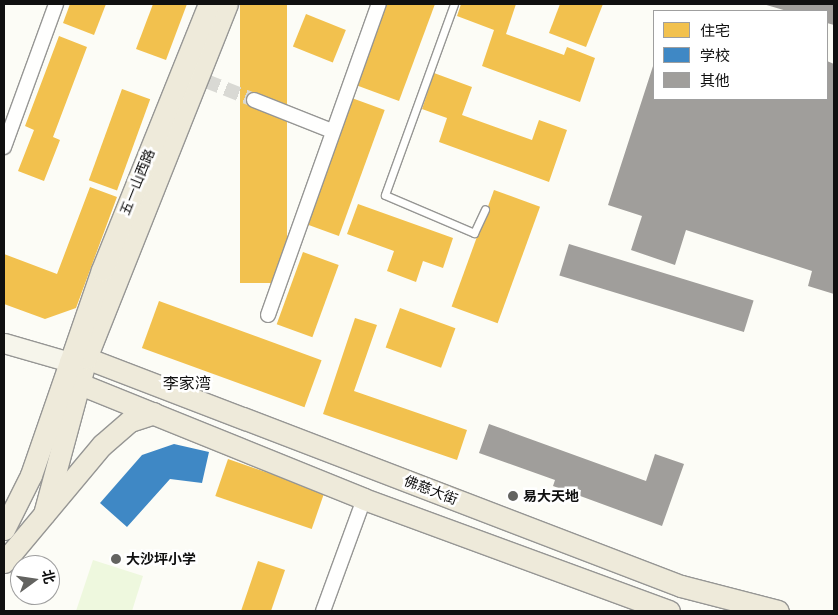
<!DOCTYPE html>
<meta charset="utf-8">
<style>
body{margin:0}
#map{position:relative;width:838px;height:615px;overflow:hidden;background:#fcfcf6;font-family:"Crimson Pro","Noto Sans SC",serif}
div>[style]{position:absolute}
.pitch>*{inset:0;background:#eef8de}
.homes>*{inset:0;background:#f2c14e;transform-origin:0 0}
.schools>*{inset:0;background:#3f88c5}
.building>*{inset:0;background:#a09e9b;transform-origin:0 0}
.street-tunnel>*{height:14px;margin-top:-7px;transform-origin:0;background:repeating-linear-gradient(90deg,#d9d9d4 0 14px,transparent 0 21px)}
.roads{filter:drop-shadow(1px 0 #969694) drop-shadow(-1px 0 #969694) drop-shadow(0 1px #969694) drop-shadow(0 -1px #969694)}
.lane>*{height:7px;margin:-3.5px;padding:0 3.5px;transform-origin:3.5px;border-radius:3.5px;background:#fffffe}
.street>*{height:14px;margin:-7px;padding:0 7px;transform-origin:7px;border-radius:7px;background:#fffffe}
.secondary>*{height:19px;margin:-9.5px;padding:0 9.5px;transform-origin:9.5px;border-radius:9.5px;background:#f6f5eb}
.primary>*{height:21px;margin:-10.5px;padding:0 10.5px;transform-origin:10.5px;border-radius:10.5px;background:#eeeada}
.dots>*{width:14px;height:14px;translate:-50% -50%;box-sizing:border-box;border:2px solid #fff;border-radius:50%}
span{translate:-50% -50%;white-space:nowrap;text-align:center;line-height:1.15;-webkit-text-stroke:5px #fff;paint-order:stroke}
.street-label{font-size:14px;color:#101010}
.poi-label{font-size:14px;color:#101010;font-weight:700}
.left{translate:0 -50%;text-align:left}
.quarter-label{font-size:16px;color:#101010}
.frame{position:absolute;inset:0;border:5px solid #101010;pointer-events:none}
.legend{position:absolute;left:653px;top:10px;width:175px;height:90px;box-sizing:border-box;background:#fff;border:1px solid #9f9f9f;margin:0;padding:6px 9px;list-style:none;font-size:15px;color:#101010}
.legend li{display:flex;align-items:center;gap:10px;height:25px}
.legend b{width:25px;border:1px solid #9f9f9f}
.north{position:absolute;left:10px;top:555px;width:50px;height:50px;box-sizing:border-box;background:#fff;border:1px solid #9f9f9f;border-radius:50%;rotate:76deg;font-size:14px;font-weight:700;line-height:20px;text-align:center;color:#101010}
.north::after{content:'';display:block;margin:auto;width:18px;height:22px;background:#636360;clip-path:polygon(50% 0,100% 100%,50% 72%,0 100%)}
</style>
<div id="map">
<div class="pitch">
<div style="clip-path:polygon(93px 560px,143px 576px,132px 611px,76px 611px)"></div>
</div>
<div class="homes">
<div style="clip-path:polygon(70px 4px,106px 4px,94px 35px,63px 23px)"></div>
<div style="clip-path:polygon(153px 4px,187px 4px,166px 60px,136px 49px)"></div>
<div style="left:240px;top:4px;width:47px;height:279px"></div>
<div style="clip-path:polygon(383px 4px,435px 4px,399px 101px,353px 84px)"></div>
<div style="clip-path:polygon(461px 4px,516px 4px,506px 34px,564px 55px,567px 47px,595px 58px,580px 102px,482px 66px,494px 30px,457px 16px)"></div>
<div style="clip-path:polygon(560px 4px,603px 4px,586px 47px,549px 33px)"></div>
<div style="left:306px;top:14px;width:43px;height:35px;rotate:22deg"></div>
<div style="clip-path:polygon(59px 36px,87px 47px,53px 137px,60px 140px,44px 181px,18px 171px,34px 130px,25px 126px)"></div>
<div style="clip-path:polygon(434px 73px,472px 87px,462px 115px,532px 140px,539px 120px,567px 130px,549px 182px,439px 142px,447px 118px,422px 109px)"></div>
<div style="left:122px;top:89px;width:30px;height:97px;rotate:20deg"></div>
<div style="left:349px;top:97px;width:38px;height:134px;rotate:20deg"></div>
<div style="clip-path:polygon(90px 187px,117px 197px,76px 308px,45px 319px,4px 304px,4px 254px,57px 274px)"></div>
<div style="left:494px;top:190px;width:49px;height:124px;rotate:20deg"></div>
<div style="clip-path:polygon(358px 204px,453px 238px,443px 268px,423px 261px,416px 282px,387px 271px,394px 251px,347px 234px)"></div>
<div style="left:303px;top:252px;width:38px;height:77px;rotate:20deg"></div>
<div style="left:159px;top:301px;width:173px;height:50px;rotate:20deg"></div>
<div style="left:400px;top:308px;width:59px;height:42px;rotate:20deg"></div>
<div style="clip-path:polygon(355px 318px,377px 325px,354px 391px,467px 430px,457px 460px,323px 414px)"></div>
<div style="left:228px;top:459px;width:102px;height:39px;rotate:19deg"></div>
<div style="clip-path:polygon(258px 561px,285px 570px,271px 611px,241px 611px)"></div>
</div>
<div class="schools">
<div style="clip-path:polygon(174px 444px,209px 452px,202px 483px,170px 479px,127px 527px,100px 503px,142px 455px)"></div>
</div>
<div class="building">
<div style="clip-path:polygon(763px 4px,834px 4px,834px 25px,827px 23px,827px 11px,787px 11px)"></div>
<div style="clip-path:polygon(827px 61px,834px 64px,834px 294px,808px 286px,812px 271px,686px 230px,675px 265px,631px 250px,642px 216px,608px 205px,654px 63px,654px 99px,827px 99px)"></div>
<div style="left:569px;top:244px;width:193px;height:33px;rotate:17deg"></div>
<div style="clip-path:polygon(489px 424px,646px 481px,655px 454px,684px 464px,662px 526px,553px 486px,555px 480px,479px 453px)"></div>
</div>
<div class="street-tunnel">
<div style="left:206px;top:81px;width:52px;rotate:21.6deg"></div>
</div>
<div class="roads">
<div class="lane">
<div style="left:454px;top:4px;width:203px;rotate:109.9deg"></div>
<div style="left:385px;top:195px;width:97px;rotate:23.1deg"></div>
<div style="left:474px;top:233px;width:26px;rotate:-65deg"></div>
</div>
<div class="street">
<div style="left:254px;top:100px;width:84px;rotate:21.7deg"></div>
<div style="left:4px;top:147px;width:152px;rotate:-70deg"></div>
<div style="left:268px;top:315px;width:330px;rotate:-70.4deg"></div>
<div style="left:323px;top:611px;width:119px;rotate:-69.9deg"></div>
</div>
<div class="secondary">
<div style="left:4px;top:343px;width:69px;rotate:16.1deg"></div>
</div>
<div class="primary">
<div style="left:70px;top:362px;width:16px;rotate:-14deg"></div>
<div style="left:86px;top:358px;width:637px;rotate:20.97deg"></div>
<div style="left:681px;top:586px;width:100px;rotate:14.5deg"></div>
<div style="left:70px;top:362px;width:24px;rotate:66deg"></div>
<div style="left:80px;top:384px;width:306px;rotate:22deg"></div>
<div style="left:364px;top:499px;width:325px;rotate:20.2deg"></div>
<div style="left:44px;top:514px;width:162px;rotate:-74.9deg"></div>
<div style="left:86px;top:358px;width:381px;rotate:-68.3deg"></div>
<div style="left:4px;top:529px;width:60px;rotate:-63.4deg"></div>
<div style="left:31px;top:475px;width:217px;rotate:-70.9deg"></div>
<div style="left:102px;top:270px;width:287px;rotate:-68.1deg"></div>
<div style="left:4px;top:562px;width:153px;rotate:-50.1deg"></div>
<div style="left:102px;top:445px;width:37px;rotate:-41deg"></div>
<div style="left:130px;top:421px;width:25px;rotate:-18deg"></div>
</div>
</div>
<div class="dots">
<div style="left:513px;top:496px;background:#636360"></div>
<div style="left:116px;top:559px;background:#636360"></div>
</div>
<div class="street-label">
<span style="left:137px;top:182px;rotate:-68deg">五一山西路</span>
<span style="left:431px;top:490px;rotate:21deg">佛慈大街</span>
</div>
<div class="poi-label">
<span class="left" style="left:523px;top:496px">易大天地</span>
<span class="left" style="left:126px;top:559px">大沙坪小学</span>
</div>
<div class="quarter-label">
<span style="left:187px;top:384px">李家湾</span>
</div>
<div class="frame"></div>
<ul class="legend">
<li><b style="height:14px;background:#f2c14e"></b>住宅</li>
<li><b style="height:14px;background:#3f88c5"></b>学校</li>
<li><b style="height:14px;background:#a09e9b"></b>其他</li>
</ul>
<div class="north">北</div>
</div>
